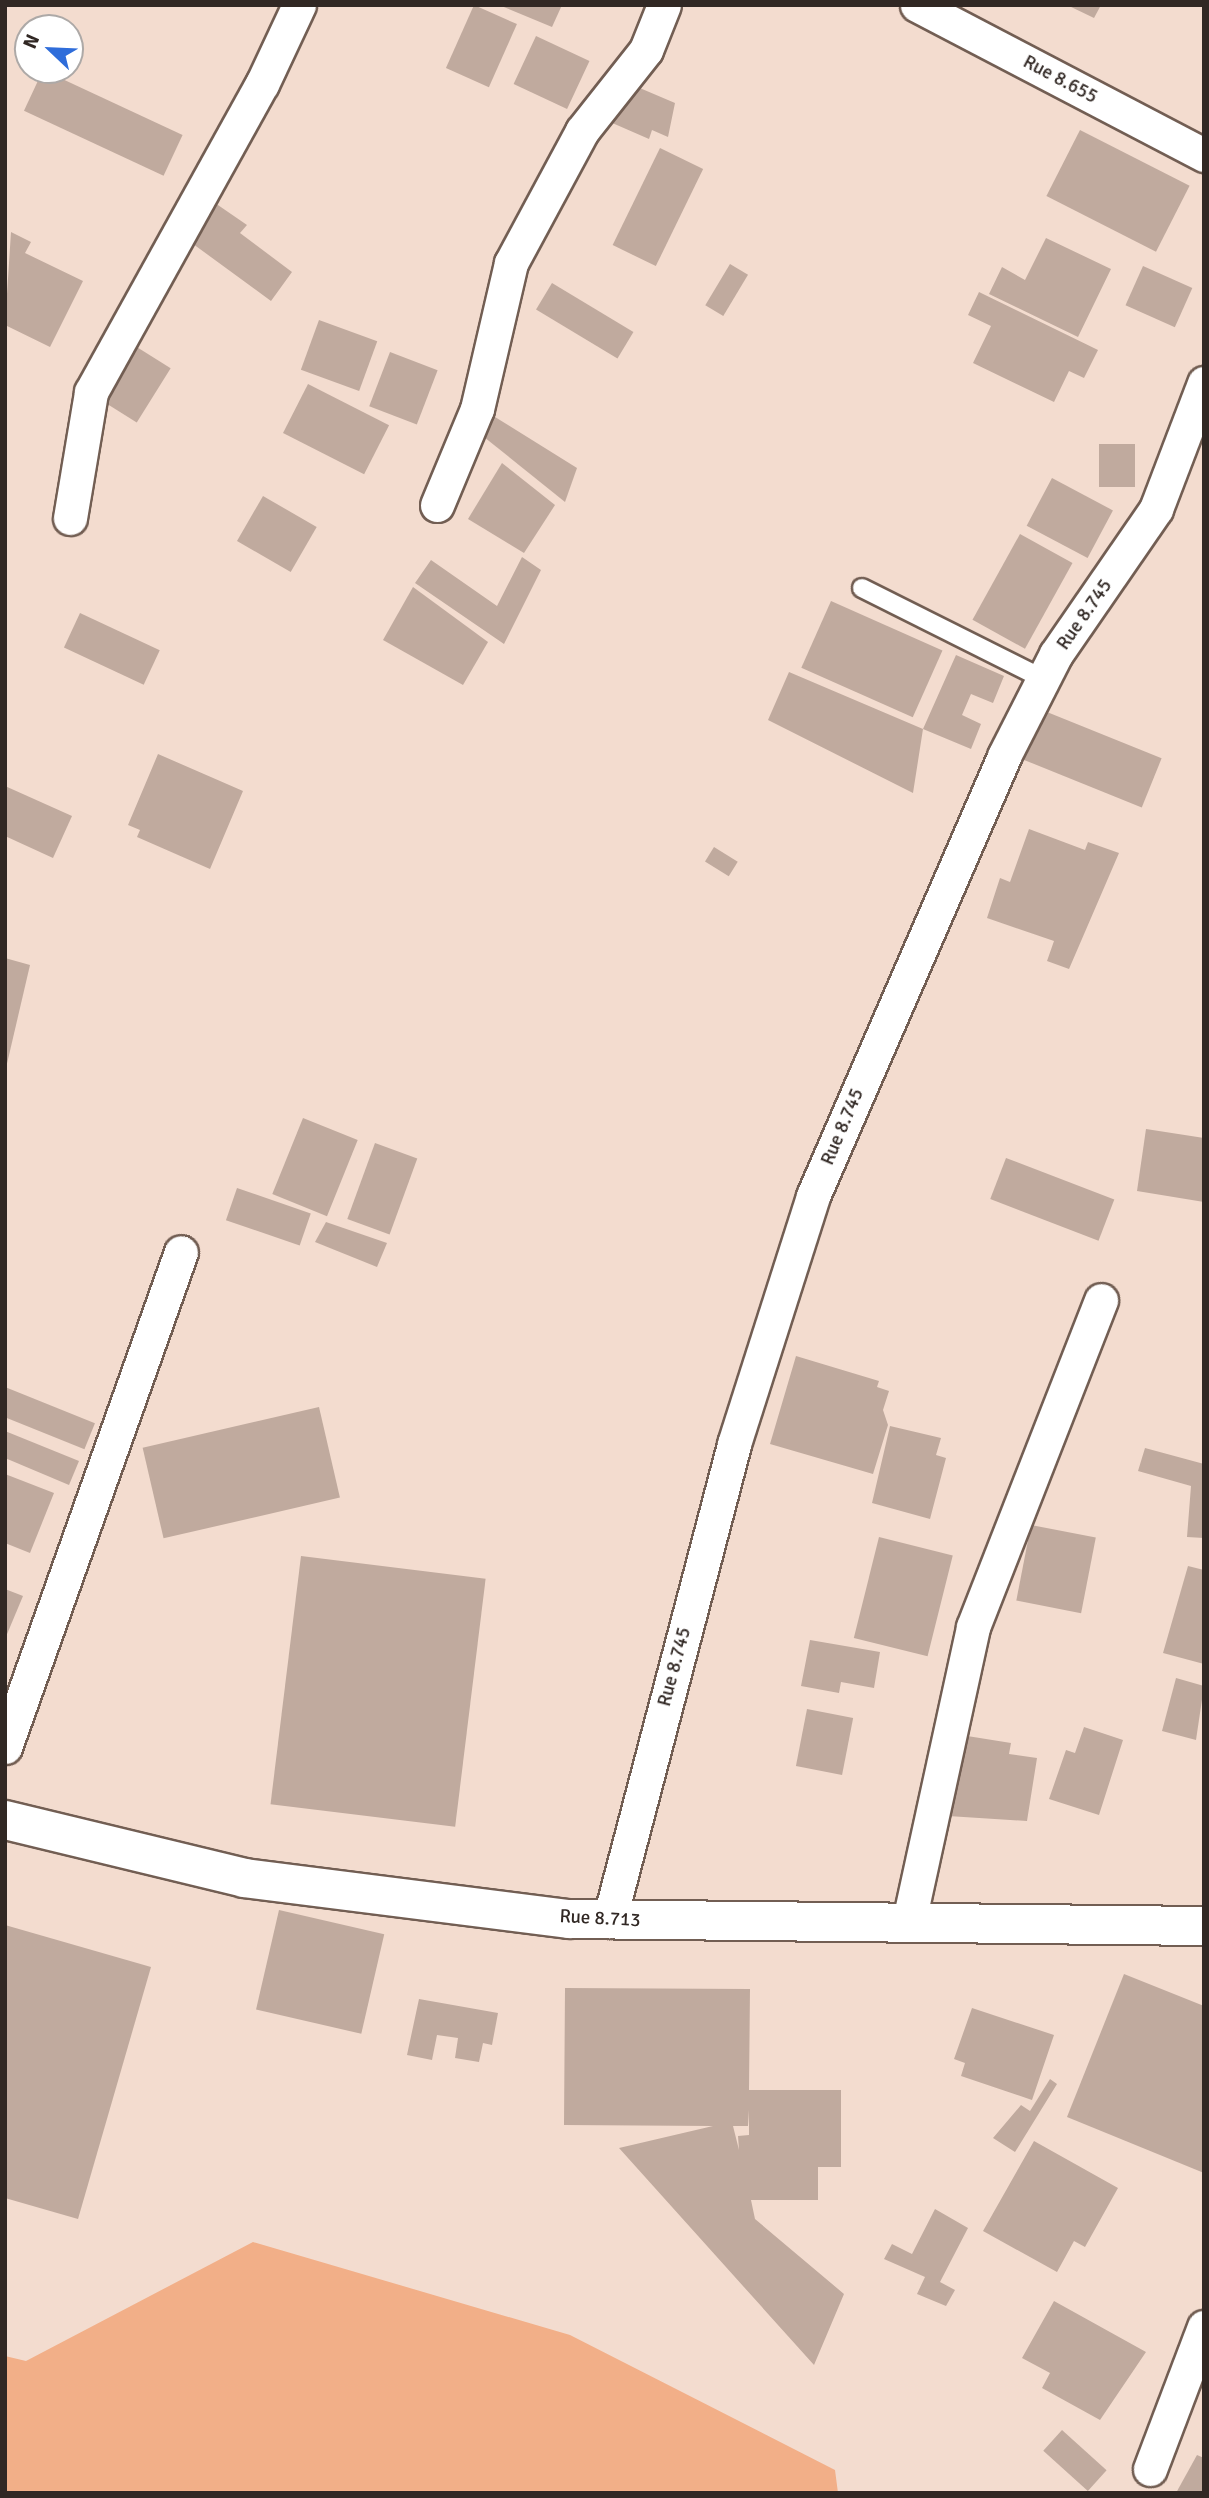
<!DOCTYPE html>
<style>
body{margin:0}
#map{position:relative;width:1209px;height:2498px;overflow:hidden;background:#f3dccf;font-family:Signika,sans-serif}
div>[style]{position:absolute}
.green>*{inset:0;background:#f2af88}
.building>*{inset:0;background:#c0aa9e;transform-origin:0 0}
.roads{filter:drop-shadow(2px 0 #725e53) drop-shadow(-2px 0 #725e53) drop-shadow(0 2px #725e53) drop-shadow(0 -2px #725e53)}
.lane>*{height:18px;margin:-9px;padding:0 9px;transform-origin:9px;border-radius:9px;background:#fff}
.street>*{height:33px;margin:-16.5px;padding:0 16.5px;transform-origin:16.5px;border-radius:16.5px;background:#fff}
.secondary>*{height:38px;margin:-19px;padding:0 19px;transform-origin:19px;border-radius:19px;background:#fff}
span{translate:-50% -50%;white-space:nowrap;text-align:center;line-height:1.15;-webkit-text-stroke:5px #fff;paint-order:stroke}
.street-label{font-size:19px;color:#312824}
.frame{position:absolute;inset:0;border:7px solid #312824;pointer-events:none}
.north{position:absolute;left:14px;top:14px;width:70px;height:70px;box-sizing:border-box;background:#fff;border:2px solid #ada9a7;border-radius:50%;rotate:293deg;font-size:19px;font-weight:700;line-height:28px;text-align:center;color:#312824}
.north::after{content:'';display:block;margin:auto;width:24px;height:32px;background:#2f6dda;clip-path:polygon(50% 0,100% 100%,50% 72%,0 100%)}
</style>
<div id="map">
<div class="green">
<div style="clip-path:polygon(253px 2242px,570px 2335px,835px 2470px,838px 2493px,5px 2493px,5px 2356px,26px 2361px)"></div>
</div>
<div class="building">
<div style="left:474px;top:5px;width:47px;height:69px;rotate:24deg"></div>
<div style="clip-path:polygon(499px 5px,562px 5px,552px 27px)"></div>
<div style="clip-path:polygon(1067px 5px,1101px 5px,1094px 18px)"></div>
<div style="left:536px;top:36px;width:59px;height:53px;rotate:25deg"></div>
<div style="left:43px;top:70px;width:154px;height:45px;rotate:25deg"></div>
<div style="clip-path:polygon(628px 83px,675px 103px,668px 137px,652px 130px,649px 139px,610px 122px)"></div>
<div style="left:1080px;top:130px;width:123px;height:74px;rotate:27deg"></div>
<div style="left:660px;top:148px;width:48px;height:108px;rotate:26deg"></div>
<div style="clip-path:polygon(215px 203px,247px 225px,240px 233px,292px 272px,271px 301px,189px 241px)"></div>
<div style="clip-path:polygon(11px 232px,31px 242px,25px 253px,83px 281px,50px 347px,5px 325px)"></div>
<div style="clip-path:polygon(1046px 238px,1111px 269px,1078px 337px,989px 294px,1002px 267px,1025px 280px)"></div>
<div style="left:730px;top:264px;width:21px;height:48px;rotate:31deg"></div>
<div style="left:1143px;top:266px;width:54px;height:43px;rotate:24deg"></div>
<div style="left:552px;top:283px;width:95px;height:31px;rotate:31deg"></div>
<div style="clip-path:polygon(979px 292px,1098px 350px,1084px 378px,1069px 371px,1054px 402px,973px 363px,991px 326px,968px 315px)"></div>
<div style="left:319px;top:320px;width:62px;height:53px;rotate:20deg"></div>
<div style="left:124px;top:339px;width:55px;height:64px;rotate:32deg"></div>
<div style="left:390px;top:352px;width:51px;height:58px;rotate:21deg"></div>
<div style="left:308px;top:384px;width:91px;height:55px;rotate:27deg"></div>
<div style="clip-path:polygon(495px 417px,577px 468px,565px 502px,484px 437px)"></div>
<div style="left:1099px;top:444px;width:36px;height:43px"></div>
<div style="clip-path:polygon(502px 463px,555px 505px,524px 553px,468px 519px)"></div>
<div style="left:1052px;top:478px;width:69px;height:54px;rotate:28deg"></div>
<div style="left:263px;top:496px;width:62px;height:52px;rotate:30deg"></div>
<div style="left:1020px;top:534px;width:60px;height:98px;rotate:29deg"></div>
<div style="clip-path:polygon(522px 557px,541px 570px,504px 644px,415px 583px,431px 560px,497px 606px)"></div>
<div style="clip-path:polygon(413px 587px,488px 642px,463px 685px,383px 640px)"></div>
<div style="left:831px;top:601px;width:122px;height:73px;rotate:24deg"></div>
<div style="left:80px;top:613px;width:88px;height:38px;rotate:25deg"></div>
<div style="clip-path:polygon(956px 655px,1004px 676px,993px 703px,971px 694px,962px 715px,981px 724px,971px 749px,923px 729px,913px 793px,768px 720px,789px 672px,923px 729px)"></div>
<div style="left:1042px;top:710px;width:129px;height:53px;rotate:22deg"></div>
<div style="clip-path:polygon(158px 754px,243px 791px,210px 869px,137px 837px,140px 830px,128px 825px)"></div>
<div style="clip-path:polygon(5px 786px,72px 816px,53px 858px,5px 836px)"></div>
<div style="clip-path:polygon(1029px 829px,1085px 850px,1088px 842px,1119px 853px,1069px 969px,1047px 961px,1054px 941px,987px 918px,1000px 878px,1010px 882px)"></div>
<div style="left:714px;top:847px;width:28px;height:17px;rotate:32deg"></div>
<div style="clip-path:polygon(5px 958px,30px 965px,6px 1068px,5px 1068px)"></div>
<div style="left:303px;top:1118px;width:59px;height:82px;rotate:22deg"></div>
<div style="clip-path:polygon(1146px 1129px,1204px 1138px,1204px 1202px,1137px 1191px)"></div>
<div style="left:375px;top:1143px;width:45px;height:81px;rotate:20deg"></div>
<div style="left:1006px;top:1158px;width:116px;height:44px;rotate:21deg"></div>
<div style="left:237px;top:1188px;width:78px;height:34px;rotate:19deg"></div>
<div style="clip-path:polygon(326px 1222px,387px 1243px,377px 1267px,315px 1242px)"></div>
<div style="clip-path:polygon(796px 1356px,879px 1381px,877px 1387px,889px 1391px,883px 1410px,888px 1425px,873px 1474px,770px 1444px)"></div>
<div style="left:5px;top:1387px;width:97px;height:28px;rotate:22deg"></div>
<div style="left:319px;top:1407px;width:93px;height:181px;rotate:77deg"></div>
<div style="clip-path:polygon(890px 1426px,941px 1438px,936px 1455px,946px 1458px,930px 1519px,872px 1503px)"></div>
<div style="clip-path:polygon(5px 1431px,79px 1461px,69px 1485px,5px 1458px)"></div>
<div style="clip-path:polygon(1145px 1448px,1204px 1464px,1204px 1538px,1187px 1537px,1191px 1486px,1138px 1471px)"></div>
<div style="clip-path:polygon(5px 1474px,54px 1493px,30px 1553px,5px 1543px)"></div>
<div style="left:1031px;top:1525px;width:66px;height:77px;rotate:11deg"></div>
<div style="left:879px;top:1537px;width:76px;height:104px;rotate:14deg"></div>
<div style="left:301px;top:1556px;width:186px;height:250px;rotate:7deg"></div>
<div style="clip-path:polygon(1188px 1566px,1204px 1570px,1204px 1664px,1163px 1653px)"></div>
<div style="clip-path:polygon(5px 1589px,23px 1596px,5px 1639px)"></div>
<div style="clip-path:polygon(810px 1640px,880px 1652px,874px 1688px,841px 1682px,839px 1693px,801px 1686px)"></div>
<div style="clip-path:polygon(1176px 1678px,1204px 1686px,1196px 1740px,1162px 1731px)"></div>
<div style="left:807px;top:1709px;width:47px;height:58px;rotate:11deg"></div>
<div style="clip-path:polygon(1084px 1727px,1123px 1740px,1099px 1815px,1049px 1799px,1066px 1750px,1075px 1753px)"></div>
<div style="clip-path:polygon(961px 1735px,1011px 1743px,1009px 1754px,1037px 1758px,1027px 1821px,948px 1816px)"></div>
<div style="left:279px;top:1910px;width:108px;height:102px;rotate:13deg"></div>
<div style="clip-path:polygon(5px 1925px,151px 1967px,78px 2219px,5px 2198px)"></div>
<div style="clip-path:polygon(1124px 1974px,1204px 2006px,1204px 2173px,1067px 2117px)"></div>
<div style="clip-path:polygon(evenodd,565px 1988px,750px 1989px,749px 2090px,841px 2090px,841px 2167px,818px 2167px,818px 2200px,751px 2200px,755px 2219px,844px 2294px,814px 2365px,619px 2148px,713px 2126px,564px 2125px,565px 1988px,749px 2110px,749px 2135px,738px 2136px,739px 2150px,733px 2126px,748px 2126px,749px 2110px)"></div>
<div style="clip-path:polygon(419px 1999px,498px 2013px,492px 2045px,483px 2043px,479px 2062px,455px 2058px,458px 2038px,437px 2035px,432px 2060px,407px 2055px)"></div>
<div style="clip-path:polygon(972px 2008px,1054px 2035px,1032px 2100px,961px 2076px,965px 2063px,954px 2059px)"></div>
<div style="clip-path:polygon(1050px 2079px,1057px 2084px,1015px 2152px,993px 2138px,1021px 2105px,1030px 2111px)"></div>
<div style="clip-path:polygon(1034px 2141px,1118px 2188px,1085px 2247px,1074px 2241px,1057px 2272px,983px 2231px)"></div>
<div style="clip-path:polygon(935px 2209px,968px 2228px,940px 2282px,955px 2290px,946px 2306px,917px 2294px,925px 2277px,884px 2259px,892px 2244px,912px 2254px)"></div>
<div style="clip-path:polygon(1054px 2301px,1146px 2352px,1100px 2420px,1042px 2388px,1050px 2373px,1022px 2358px)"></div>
<div style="left:1062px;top:2430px;width:60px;height:28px;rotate:42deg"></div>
<div style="clip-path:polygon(1197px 2455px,1204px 2458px,1204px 2493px,1176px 2493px)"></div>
</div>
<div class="roads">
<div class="lane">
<div style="left:862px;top:588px;width:203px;rotate:26.6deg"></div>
</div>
<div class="street">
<div style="left:917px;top:5px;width:324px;rotate:27.6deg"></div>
<div style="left:437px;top:505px;width:104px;rotate:-67.4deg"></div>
<div style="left:477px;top:409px;width:150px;rotate:-76.9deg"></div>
<div style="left:511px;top:263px;width:150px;rotate:-61.7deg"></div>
<div style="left:582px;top:131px;width:103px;rotate:-51.7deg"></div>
<div style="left:646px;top:50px;width:48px;rotate:-68.2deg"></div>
<div style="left:70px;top:518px;width:128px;rotate:-80.5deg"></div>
<div style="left:91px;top:392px;width:352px;rotate:-61deg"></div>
<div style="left:262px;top:84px;width:87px;rotate:-64.9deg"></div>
<div style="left:5px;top:1747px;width:525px;rotate:-70.43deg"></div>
<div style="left:609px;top:1921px;width:493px;rotate:-75.3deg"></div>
<div style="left:734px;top:1444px;width:260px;rotate:-72.3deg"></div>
<div style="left:813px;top:1196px;width:480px;rotate:-66.5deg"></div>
<div style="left:1004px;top:756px;width:114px;rotate:-63deg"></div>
<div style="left:1056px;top:654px;width:176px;rotate:-55.4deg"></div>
<div style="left:1156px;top:509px;width:135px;rotate:-69.1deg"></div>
<div style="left:909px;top:1921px;width:301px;rotate:-77.7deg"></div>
<div style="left:973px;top:1627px;width:351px;rotate:-68.6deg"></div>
<div style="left:1150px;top:2469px;width:152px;rotate:-69.2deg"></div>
</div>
<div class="secondary">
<div style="left:5px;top:1820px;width:246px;rotate:13.6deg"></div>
<div style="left:244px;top:1878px;width:328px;rotate:7.2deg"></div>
<div style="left:569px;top:1919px;width:635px;rotate:0.63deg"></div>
</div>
</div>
<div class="street-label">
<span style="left:1060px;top:80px;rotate:28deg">Rue 8.655</span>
<span style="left:1085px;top:615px;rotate:-55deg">Rue 8.745</span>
<span style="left:843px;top:1127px;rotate:-67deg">Rue 8.745</span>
<span style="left:675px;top:1667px;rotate:-75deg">Rue 8.745</span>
<span style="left:600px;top:1919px;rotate:3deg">Rue 8.713</span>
</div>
<div class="frame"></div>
<div class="north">N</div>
</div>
